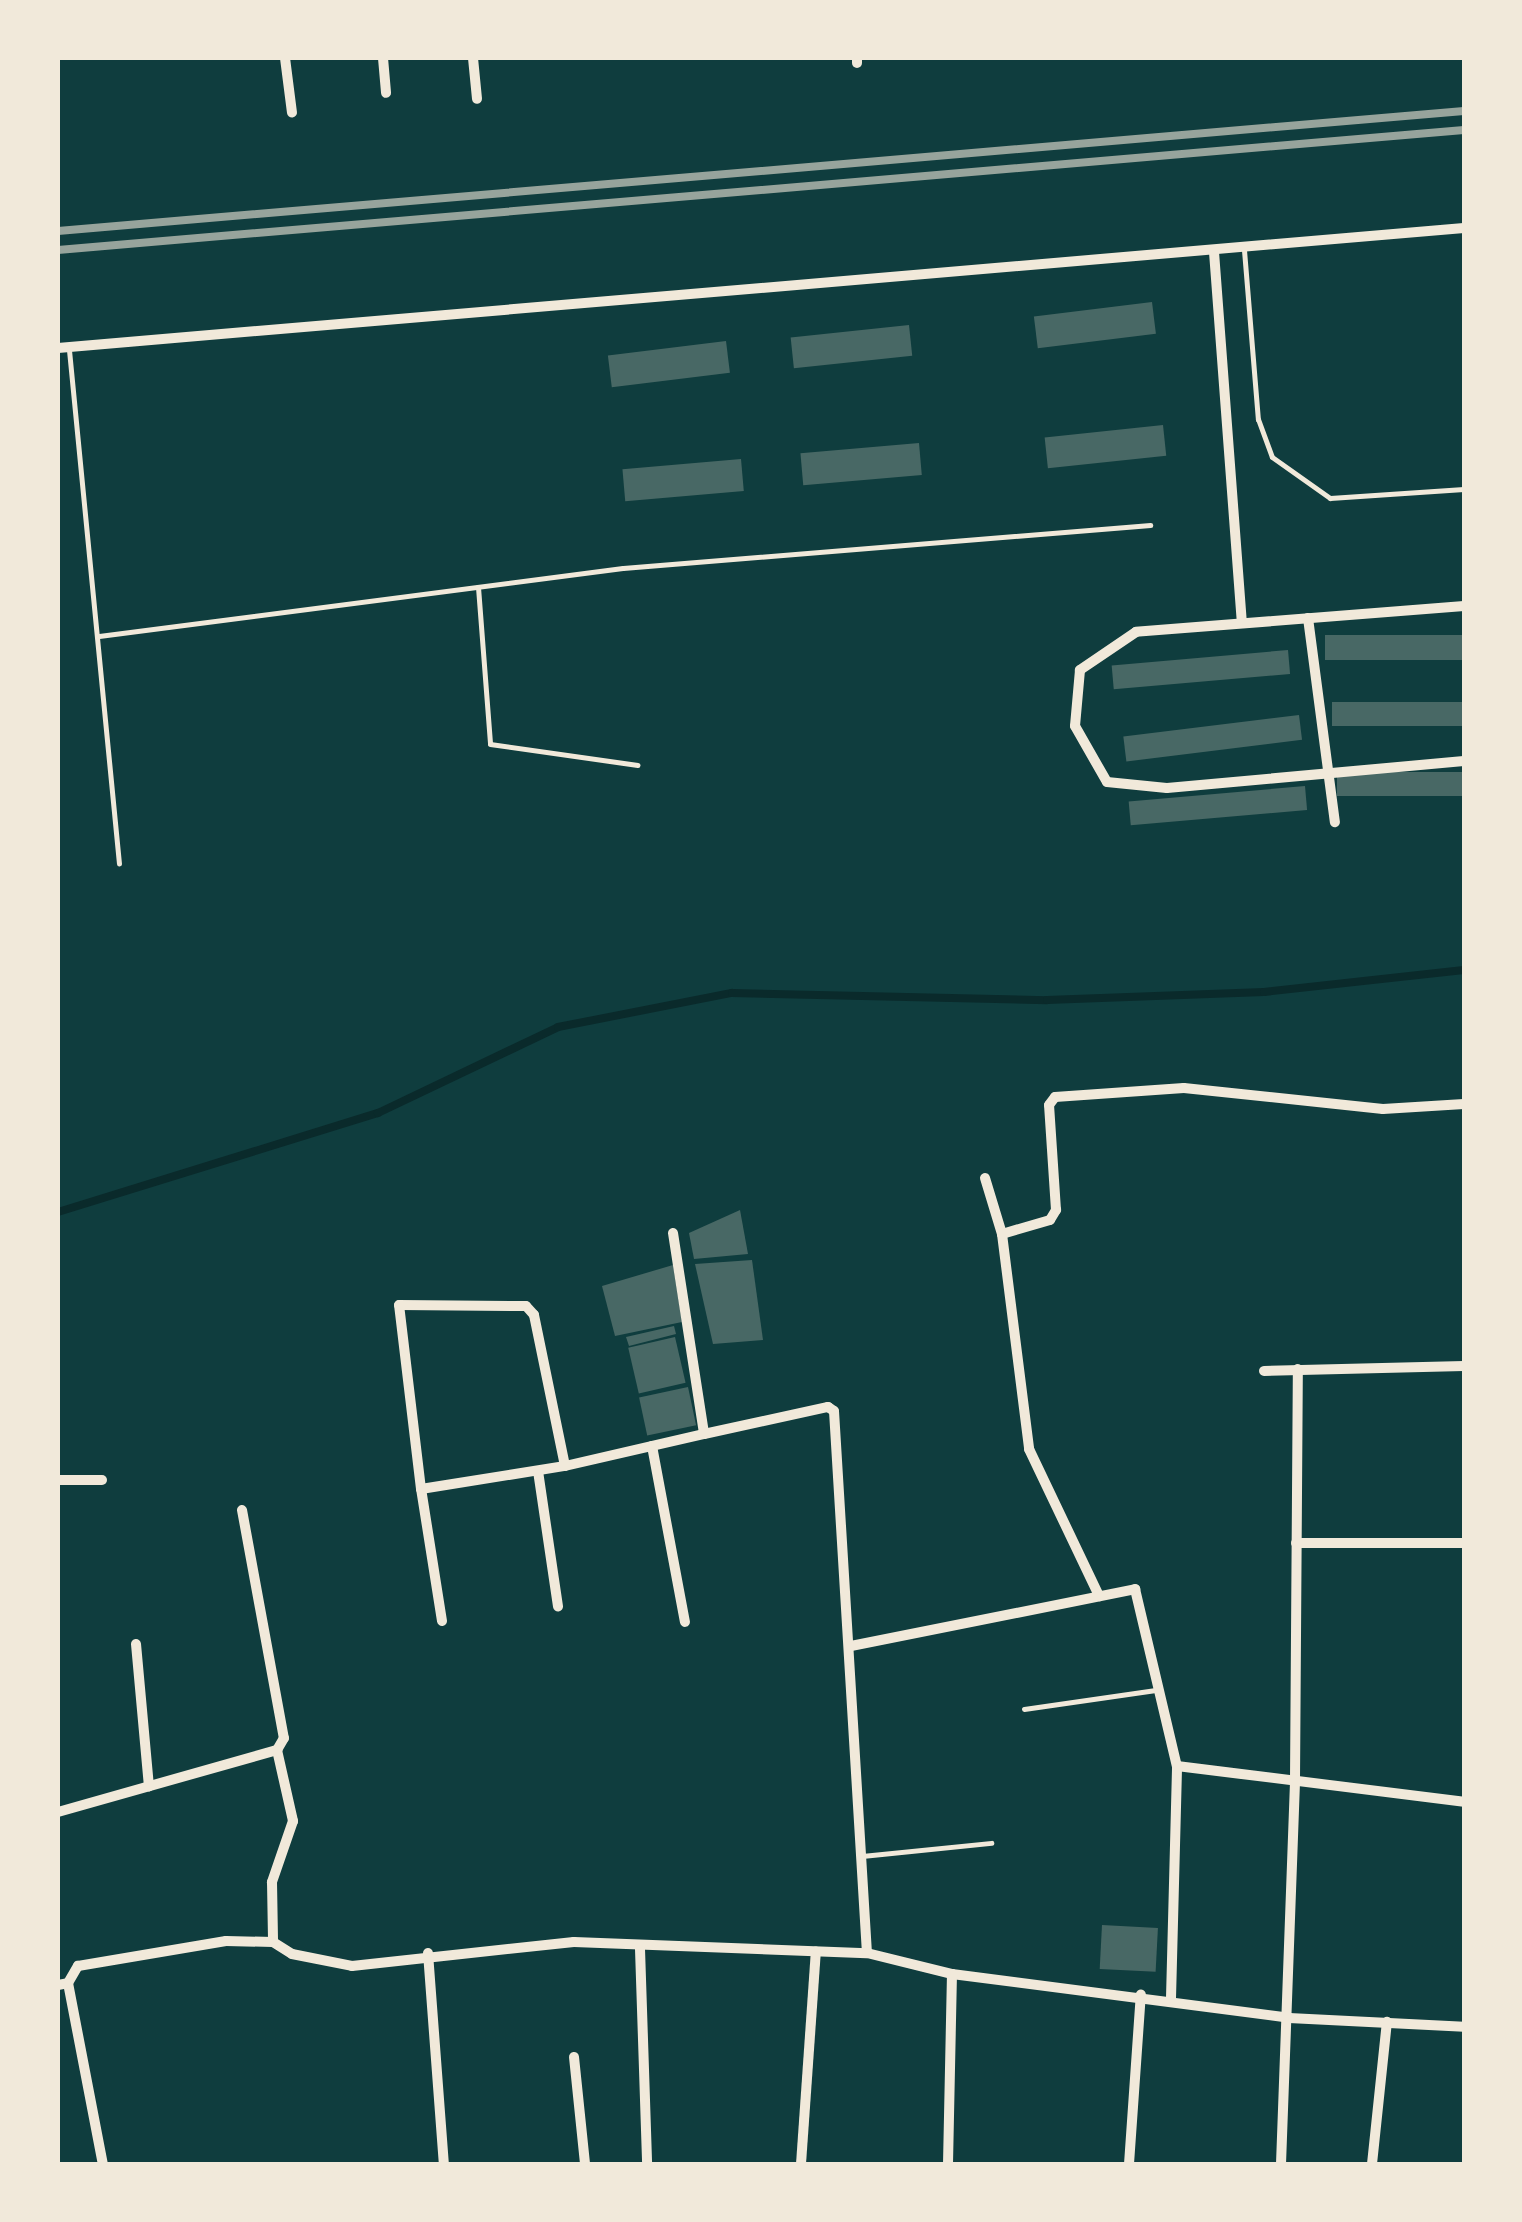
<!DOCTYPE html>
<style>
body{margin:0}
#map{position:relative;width:1522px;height:2222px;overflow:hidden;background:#0f3d3e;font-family:Ubuntu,sans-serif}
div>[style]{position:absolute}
.stream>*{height:8px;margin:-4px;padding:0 4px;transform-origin:4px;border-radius:4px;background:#0a2a2b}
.building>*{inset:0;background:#486865;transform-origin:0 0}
.service>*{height:5px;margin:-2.5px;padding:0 2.5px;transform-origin:2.5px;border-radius:2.5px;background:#f1e9da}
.minor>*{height:10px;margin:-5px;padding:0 5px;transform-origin:5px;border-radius:5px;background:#f1e9da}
.rail>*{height:8px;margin:-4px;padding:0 4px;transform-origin:4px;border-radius:4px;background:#97a49c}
span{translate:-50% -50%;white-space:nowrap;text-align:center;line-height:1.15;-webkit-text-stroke:10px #f1e9da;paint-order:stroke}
.frame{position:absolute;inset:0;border:60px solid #f1e9da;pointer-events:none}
</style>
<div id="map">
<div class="stream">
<div style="left:58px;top:1212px;width:335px;rotate:-17.2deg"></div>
<div style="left:378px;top:1113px;width:199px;rotate:-25.5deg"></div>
<div style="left:558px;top:1027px;width:177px;rotate:-11.1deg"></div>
<div style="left:732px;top:993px;width:315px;rotate:1.3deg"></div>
<div style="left:1047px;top:1000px;width:217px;rotate:-2.1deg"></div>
<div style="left:1264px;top:992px;width:201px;rotate:-6.3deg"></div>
</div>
<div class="building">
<div style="left:1152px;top:302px;width:32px;height:119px;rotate:83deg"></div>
<div style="left:909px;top:325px;width:31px;height:119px;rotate:84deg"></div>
<div style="left:726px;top:341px;width:32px;height:119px;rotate:83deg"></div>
<div style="left:1163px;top:425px;width:31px;height:119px;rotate:84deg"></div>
<div style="left:919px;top:443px;width:32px;height:119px;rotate:85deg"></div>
<div style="left:741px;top:459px;width:32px;height:119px;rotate:85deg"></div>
<div style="left:1464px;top:635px;width:25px;height:139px;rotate:90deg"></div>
<div style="left:1288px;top:650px;width:24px;height:177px;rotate:85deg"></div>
<div style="left:1464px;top:702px;width:24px;height:132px;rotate:90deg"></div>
<div style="left:1299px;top:715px;width:25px;height:177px;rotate:83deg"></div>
<div style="left:1464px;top:772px;width:24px;height:127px;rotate:90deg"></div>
<div style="left:1305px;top:786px;width:24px;height:177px;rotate:85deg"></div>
<div style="clip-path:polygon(740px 1210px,748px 1254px,694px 1259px,689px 1233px)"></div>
<div style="clip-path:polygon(752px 1260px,763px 1340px,713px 1344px,695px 1264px)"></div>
<div style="clip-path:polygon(673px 1265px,682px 1322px,615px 1336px,602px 1286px)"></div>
<div style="clip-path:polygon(674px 1326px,676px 1334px,629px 1346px,626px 1337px)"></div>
<div style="left:675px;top:1337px;width:47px;height:48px;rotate:77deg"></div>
<div style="left:688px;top:1387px;width:39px;height:50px;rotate:78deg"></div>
<div style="left:1102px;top:1925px;width:56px;height:44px;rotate:3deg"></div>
</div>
<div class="service">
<div style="left:1244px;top:250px;width:170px;rotate:85.3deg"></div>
<div style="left:1258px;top:419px;width:40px;rotate:69.8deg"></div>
<div style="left:1272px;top:457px;width:71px;rotate:35.3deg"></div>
<div style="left:1330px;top:498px;width:134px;rotate:-3.8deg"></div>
<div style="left:69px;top:350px;width:516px;rotate:84.44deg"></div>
<div style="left:478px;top:587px;width:157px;rotate:85.6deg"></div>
<div style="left:490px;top:744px;width:149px;rotate:8.1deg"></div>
<div style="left:99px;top:636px;width:528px;rotate:-7.39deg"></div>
<div style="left:623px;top:568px;width:529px;rotate:-4.66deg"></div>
<div style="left:1024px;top:1709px;width:133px;rotate:-8.2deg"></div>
<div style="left:862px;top:1856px;width:130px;rotate:-5.8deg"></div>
</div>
<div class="minor">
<div style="left:285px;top:58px;width:55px;rotate:82.7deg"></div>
<div style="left:383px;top:58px;width:35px;rotate:85deg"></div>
<div style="left:473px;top:58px;width:41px;rotate:84.4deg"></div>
<div style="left:857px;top:58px;width:5px;rotate:90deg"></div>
<div style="left:1214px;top:252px;width:372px;rotate:85.7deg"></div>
<div style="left:58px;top:348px;width:1411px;rotate:-4.88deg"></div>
<div style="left:1464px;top:606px;width:329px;rotate:175.5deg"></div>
<div style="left:1136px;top:632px;width:68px;rotate:145.8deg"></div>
<div style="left:1080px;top:670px;width:56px;rotate:95.1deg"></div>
<div style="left:1075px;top:726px;width:64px;rotate:60.3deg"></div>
<div style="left:1107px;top:782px;width:60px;rotate:5.7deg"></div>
<div style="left:1167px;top:788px;width:298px;rotate:-5.2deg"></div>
<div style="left:1308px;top:618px;width:206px;rotate:82.5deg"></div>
<div style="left:985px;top:1178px;width:59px;rotate:73.1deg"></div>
<div style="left:1002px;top:1234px;width:217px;rotate:82.8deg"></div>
<div style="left:1029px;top:1449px;width:163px;rotate:64.5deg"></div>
<div style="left:673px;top:1233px;width:203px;rotate:81.2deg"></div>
<div style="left:704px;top:1434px;width:127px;rotate:-12.3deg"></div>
<div style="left:828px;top:1407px;width:7px;rotate:34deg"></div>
<div style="left:834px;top:1411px;width:543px;rotate:86.52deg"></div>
<div style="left:1002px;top:1234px;width:50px;rotate:-16.3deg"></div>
<div style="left:1050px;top:1220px;width:12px;rotate:-59deg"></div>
<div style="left:1056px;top:1210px;width:105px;rotate:-93.8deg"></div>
<div style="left:1049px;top:1105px;width:10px;rotate:-53deg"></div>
<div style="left:1055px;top:1097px;width:129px;rotate:-4deg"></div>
<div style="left:1184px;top:1088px;width:200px;rotate:6deg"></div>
<div style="left:1383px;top:1109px;width:81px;rotate:-3.5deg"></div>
<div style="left:1264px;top:1371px;width:200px;rotate:-1.4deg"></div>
<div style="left:652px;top:1446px;width:179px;rotate:79.4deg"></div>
<div style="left:538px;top:1471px;width:137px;rotate:81.6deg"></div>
<div style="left:58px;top:1480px;width:44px"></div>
<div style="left:421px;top:1489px;width:185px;rotate:-96.8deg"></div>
<div style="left:399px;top:1305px;width:127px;rotate:0.5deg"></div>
<div style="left:526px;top:1306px;width:12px;rotate:48deg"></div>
<div style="left:534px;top:1315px;width:154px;rotate:78.4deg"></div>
<div style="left:242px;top:1510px;width:232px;rotate:79.6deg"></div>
<div style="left:284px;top:1738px;width:14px;rotate:120deg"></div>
<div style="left:1296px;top:1543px;width:168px"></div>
<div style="left:442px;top:1621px;width:134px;rotate:-99deg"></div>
<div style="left:421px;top:1489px;width:146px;rotate:-9.1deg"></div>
<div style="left:565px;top:1466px;width:143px;rotate:-13deg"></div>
<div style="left:136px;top:1644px;width:143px;rotate:84.8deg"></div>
<div style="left:851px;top:1646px;width:290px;rotate:-11.3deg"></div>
<div style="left:1135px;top:1589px;width:182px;rotate:76.7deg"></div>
<div style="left:1177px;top:1766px;width:289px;rotate:7.1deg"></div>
<div style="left:58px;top:1812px;width:228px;rotate:-15.8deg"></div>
<div style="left:277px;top:1750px;width:73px;rotate:77.3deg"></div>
<div style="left:293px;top:1821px;width:65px;rotate:109deg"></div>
<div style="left:272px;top:1882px;width:60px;rotate:89deg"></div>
<div style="left:640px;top:1949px;width:215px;rotate:88.1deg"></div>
<div style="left:428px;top:1953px;width:212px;rotate:85.7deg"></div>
<div style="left:68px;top:1983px;width:184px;rotate:79.1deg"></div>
<div style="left:58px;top:1985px;width:10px;rotate:-11deg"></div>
<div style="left:68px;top:1983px;width:20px;rotate:-60deg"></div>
<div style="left:78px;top:1966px;width:150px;rotate:-9.6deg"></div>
<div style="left:226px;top:1941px;width:47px;rotate:1.2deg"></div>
<div style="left:273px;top:1942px;width:22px;rotate:32deg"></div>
<div style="left:292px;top:1954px;width:61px;rotate:11.3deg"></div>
<div style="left:352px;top:1966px;width:223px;rotate:-6.2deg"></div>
<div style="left:574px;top:1942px;width:293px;rotate:2.2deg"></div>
<div style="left:867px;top:1953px;width:88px;rotate:13.9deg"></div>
<div style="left:952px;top:1974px;width:340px;rotate:7.4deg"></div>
<div style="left:1289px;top:2018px;width:175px;rotate:2.9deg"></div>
<div style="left:1171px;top:1998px;width:232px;rotate:-88.5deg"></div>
<div style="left:574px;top:2057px;width:108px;rotate:84.1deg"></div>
<div style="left:801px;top:2164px;width:213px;rotate:-86deg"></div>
<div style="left:948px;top:2164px;width:190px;rotate:-88.8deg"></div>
<div style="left:1129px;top:2164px;width:170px;rotate:-86deg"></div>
<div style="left:1281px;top:2164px;width:385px;rotate:-87.9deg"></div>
<div style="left:1295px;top:1779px;width:410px;rotate:-89.6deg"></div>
<div style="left:1372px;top:2164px;width:143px;rotate:-84deg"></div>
</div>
<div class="rail">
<div style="left:58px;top:231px;width:1411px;rotate:-4.88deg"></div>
<div style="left:58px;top:250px;width:1411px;rotate:-4.88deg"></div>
</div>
<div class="frame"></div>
</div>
